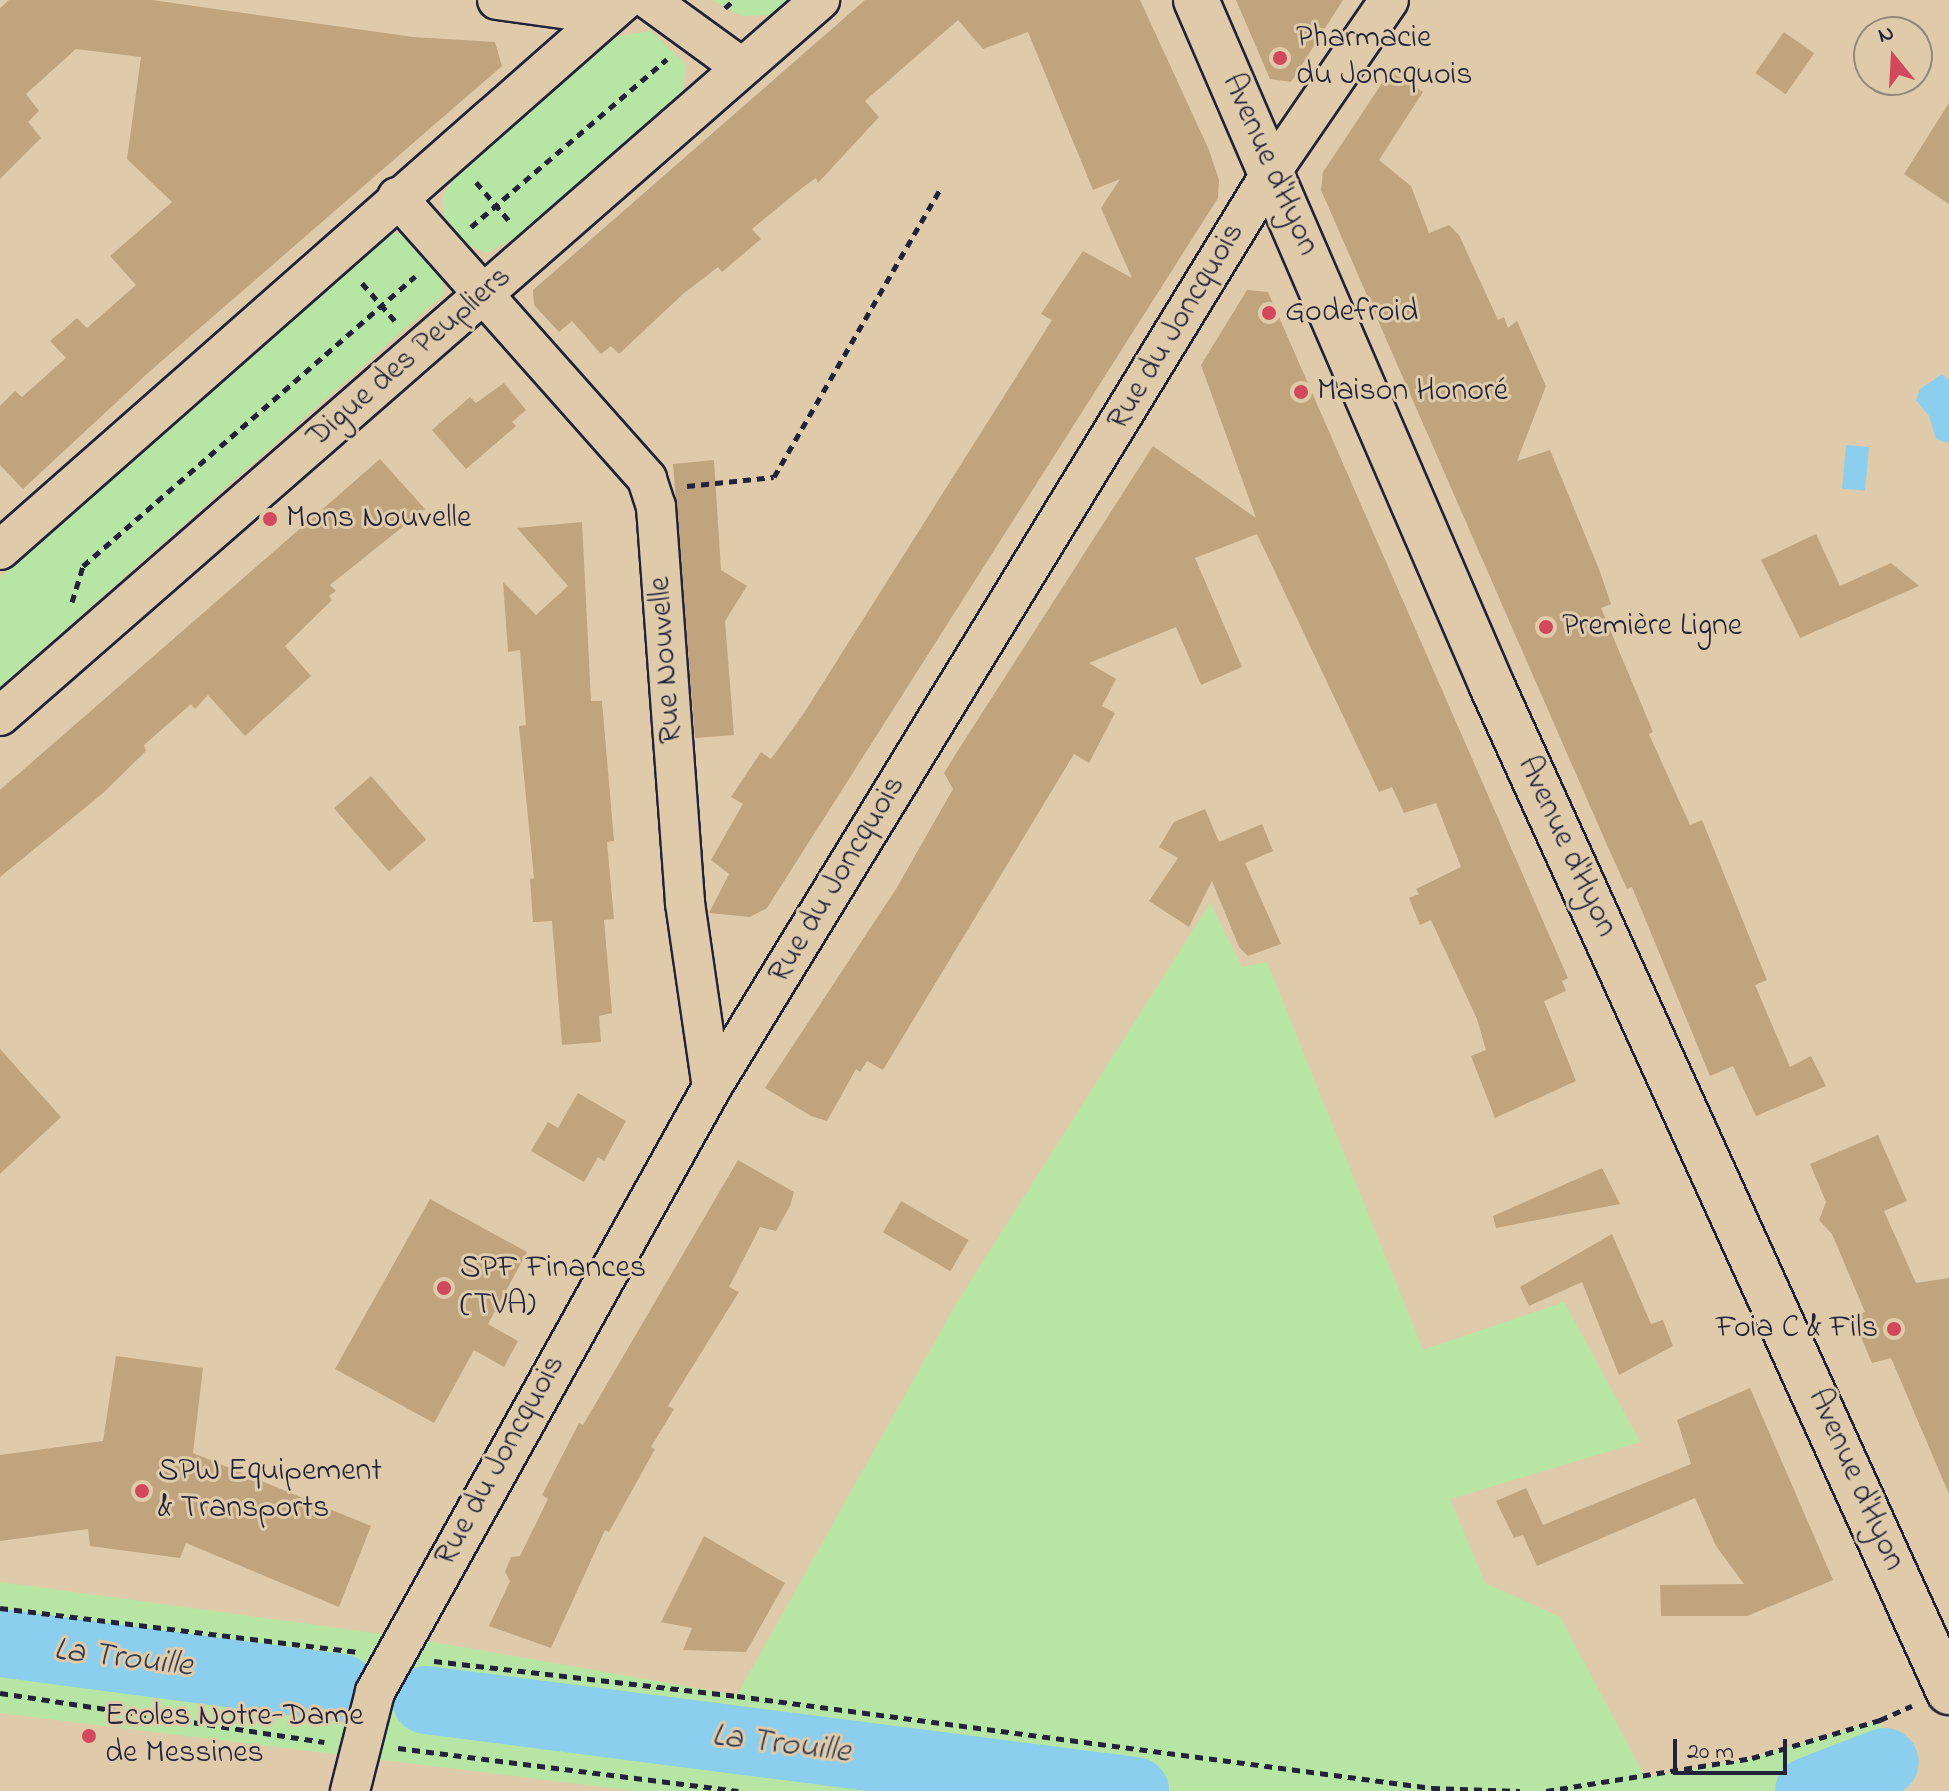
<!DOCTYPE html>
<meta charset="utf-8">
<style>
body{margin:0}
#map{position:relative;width:1949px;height:1791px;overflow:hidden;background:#dfcbaa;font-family:"Indie Flower",sans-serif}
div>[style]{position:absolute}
.green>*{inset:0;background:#b7e6a4}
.water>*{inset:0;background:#8bceed;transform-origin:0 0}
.river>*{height:68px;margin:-34px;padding:0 34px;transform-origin:34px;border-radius:34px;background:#8bceed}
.building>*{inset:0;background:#c0a47e;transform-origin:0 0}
.path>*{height:5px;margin-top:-2.5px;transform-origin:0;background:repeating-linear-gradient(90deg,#22223b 0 8px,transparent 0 14px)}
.roads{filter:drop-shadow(2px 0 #22223b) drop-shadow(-2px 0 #22223b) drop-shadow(0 2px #22223b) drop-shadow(0 -2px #22223b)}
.street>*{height:38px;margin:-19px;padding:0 19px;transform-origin:19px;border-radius:19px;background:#dfcbaa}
.secondary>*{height:44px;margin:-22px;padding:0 22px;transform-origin:22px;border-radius:22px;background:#dfcbaa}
.dots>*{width:22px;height:22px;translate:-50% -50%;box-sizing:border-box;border:4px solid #dfcbaa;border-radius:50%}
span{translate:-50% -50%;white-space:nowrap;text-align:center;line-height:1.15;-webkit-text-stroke:6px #dfcbaa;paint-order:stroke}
.poi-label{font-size:32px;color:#22223b}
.left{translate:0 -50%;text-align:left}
.right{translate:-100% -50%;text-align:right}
.street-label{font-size:32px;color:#22223b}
.water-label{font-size:34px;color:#323c56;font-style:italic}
.north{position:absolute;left:1853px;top:16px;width:80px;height:80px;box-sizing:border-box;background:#dfcbaa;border:2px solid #93877e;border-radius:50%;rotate:342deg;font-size:22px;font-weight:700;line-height:32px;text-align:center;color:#22223b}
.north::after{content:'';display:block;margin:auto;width:28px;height:36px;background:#d1495b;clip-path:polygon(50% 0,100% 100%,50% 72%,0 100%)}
.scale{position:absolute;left:1673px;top:1739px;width:114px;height:36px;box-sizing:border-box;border:4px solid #22223b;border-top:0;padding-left:10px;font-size:24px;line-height:28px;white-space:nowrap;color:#22223b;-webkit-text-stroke:6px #dfcbaa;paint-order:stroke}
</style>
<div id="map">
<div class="green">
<div style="clip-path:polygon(711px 0,793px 0,776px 15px,742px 16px)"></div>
<div style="clip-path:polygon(651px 31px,686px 65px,682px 95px,518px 236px,487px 253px,456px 240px,444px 217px,443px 196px,459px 168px,608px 38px)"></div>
<div style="clip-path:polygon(389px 233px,412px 235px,441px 273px,444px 294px,0 687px,0 577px)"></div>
<div style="clip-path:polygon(1210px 903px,1242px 967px,1267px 962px,1423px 1350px,1564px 1302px,1640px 1442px,1450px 1499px,1485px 1583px,1560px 1617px,1645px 1777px,1752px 1758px,1880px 1720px,1884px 1745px,1907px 1791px,636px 1791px,0 1713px,0 1582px,404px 1637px,737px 1695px,956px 1304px)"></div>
</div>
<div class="water">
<div style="clip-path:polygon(1942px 374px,1949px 380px,1949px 442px,1944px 442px,1936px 439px,1929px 416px,1916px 400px,1920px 389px)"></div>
<div style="left:1846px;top:445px;width:23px;height:44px;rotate:5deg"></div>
</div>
<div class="river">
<div style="left:0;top:1643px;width:344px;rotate:7.5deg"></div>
<div style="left:426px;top:1700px;width:715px;rotate:7.31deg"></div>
<div style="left:1809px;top:1791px;width:81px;rotate:-20.9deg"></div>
</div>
<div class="building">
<div style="clip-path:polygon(9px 0,152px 0,413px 37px,495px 42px,502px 66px,149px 372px,23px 489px,0 465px,0 406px,15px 391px,22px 397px,66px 358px,50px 341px,77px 318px,87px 328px,136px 285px,110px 256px,172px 202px,127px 159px,141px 57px,76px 49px,26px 94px,39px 111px,28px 122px,41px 138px,0 179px,0 8px)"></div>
<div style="clip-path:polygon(865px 0,1140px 0,1209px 150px,1219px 180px,1218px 198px,767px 908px,750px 917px,709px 913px,729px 874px,711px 860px,743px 804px,731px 797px,761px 752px,771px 759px,804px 713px,1052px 320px,1041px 314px,1056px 291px,1083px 251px,1132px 278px,1101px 208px,1120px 179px,1093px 190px,1028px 32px,983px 49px,958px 20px,865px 101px,879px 117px,818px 183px,816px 178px,802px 188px,752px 229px,761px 239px,722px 272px,718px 267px,683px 294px,619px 354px,611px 346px,601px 354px,572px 321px,559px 332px,534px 305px,533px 290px)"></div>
<div style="clip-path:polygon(1236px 0,1343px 0,1291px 82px,1270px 79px)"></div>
<div style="left:1784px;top:32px;width:37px;height:50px;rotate:35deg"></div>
<div style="clip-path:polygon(1390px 71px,1423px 92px,1379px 160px,1411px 186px,1429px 233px,1449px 225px,1459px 235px,1498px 320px,1504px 317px,1508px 328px,1517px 321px,1546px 386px,1517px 461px,1550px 450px,1599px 569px,1611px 604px,1601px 608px,1653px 732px,1649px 734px,1690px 825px,1702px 820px,1767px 980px,1755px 985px,1790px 1067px,1811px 1056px,1826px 1086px,1756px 1116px,1733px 1066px,1710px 1076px,1632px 887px,1627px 889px,1607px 845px,1321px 190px,1323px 172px)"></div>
<div style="clip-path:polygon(1949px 103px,1949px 204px,1904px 174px)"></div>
<div style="clip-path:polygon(1247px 290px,1268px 292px,1568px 978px,1562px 981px,1566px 991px,1544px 1001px,1576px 1081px,1495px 1118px,1471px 1056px,1486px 1050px,1477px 1019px,1431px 920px,1420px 925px,1409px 898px,1419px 894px,1416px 889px,1461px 867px,1436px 803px,1404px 813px,1392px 787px,1379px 792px,1257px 534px,1195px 558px,1242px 667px,1201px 685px,1176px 627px,1089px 663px,1116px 679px,1102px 706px,1115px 713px,1089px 763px,1074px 754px,883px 1070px,867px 1061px,860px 1072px,856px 1069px,827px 1121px,811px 1116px,765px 1088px,896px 889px,953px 789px,944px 773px,957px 752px,1153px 446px,1256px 518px,1201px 365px)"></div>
<div style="clip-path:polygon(504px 383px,526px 410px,512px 422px,516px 426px,466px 469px,432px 430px,470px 397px,476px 403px)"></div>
<div style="clip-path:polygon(380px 459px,425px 509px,330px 585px,336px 591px,329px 596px,332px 600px,285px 646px,311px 676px,245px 736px,208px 695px,195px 709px,191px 704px,144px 745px,146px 751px,102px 794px,0 877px,0 790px)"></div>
<div style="clip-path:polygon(714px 460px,721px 570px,747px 586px,725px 621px,734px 735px,695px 738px,673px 464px)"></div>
<div style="clip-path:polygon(582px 522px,591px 701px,602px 701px,614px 841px,607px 842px,614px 919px,604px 920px,612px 1013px,599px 1016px,601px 1042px,562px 1045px,552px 921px,533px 922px,530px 879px,534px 878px,519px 726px,526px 725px,520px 650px,508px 652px,503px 582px,536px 615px,568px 586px,517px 528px)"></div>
<div style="clip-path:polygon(1816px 534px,1840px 586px,1891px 563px,1919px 586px,1800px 638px,1761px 560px)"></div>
<div style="left:371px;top:776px;width:84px;height:49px;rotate:49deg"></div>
<div style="clip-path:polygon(1205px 809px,1219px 842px,1262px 824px,1273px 851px,1245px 863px,1281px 944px,1248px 956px,1239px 947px,1212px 881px,1189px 927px,1149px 901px,1178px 858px,1159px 847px,1174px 822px)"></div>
<div style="clip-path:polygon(0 1049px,61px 1117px,0 1174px)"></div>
<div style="clip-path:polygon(578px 1093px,626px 1121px,604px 1161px,598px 1157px,584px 1182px,531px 1151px,548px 1122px,558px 1128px)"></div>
<div style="clip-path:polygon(1878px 1135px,1907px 1201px,1884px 1211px,1916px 1283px,1949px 1278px,1949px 1494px,1891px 1358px,1872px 1363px,1852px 1316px,1865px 1312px,1832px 1234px,1819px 1220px,1826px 1202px,1810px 1164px)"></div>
<div style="clip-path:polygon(738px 1160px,794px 1192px,790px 1206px,776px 1231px,760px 1227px,729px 1287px,739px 1292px,668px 1406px,674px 1409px,651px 1447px,655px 1449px,609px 1532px,605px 1530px,551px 1648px,489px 1626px,510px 1581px,505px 1572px,511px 1557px,520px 1556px,548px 1499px,542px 1495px,579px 1423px,583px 1425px)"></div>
<div style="clip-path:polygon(1602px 1168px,1620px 1204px,1496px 1228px,1493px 1216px)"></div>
<div style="clip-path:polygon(430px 1199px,527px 1252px,488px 1324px,518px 1341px,504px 1367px,474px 1350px,434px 1423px,335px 1369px)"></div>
<div style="left:901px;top:1201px;width:78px;height:36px;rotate:30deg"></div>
<div style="clip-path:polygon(1612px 1234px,1651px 1324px,1663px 1320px,1673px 1346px,1619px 1375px,1582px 1282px,1529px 1306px,1520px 1287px)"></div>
<div style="clip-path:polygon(116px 1356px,203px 1368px,193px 1453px,371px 1526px,339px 1607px,186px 1543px,180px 1558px,90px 1546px,88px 1529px,0 1541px,0 1455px,103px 1441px)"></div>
<div style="clip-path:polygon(1750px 1388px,1833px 1580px,1747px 1616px,1661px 1616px,1660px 1585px,1744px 1584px,1716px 1546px,1695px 1498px,1537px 1566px,1523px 1535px,1514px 1538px,1496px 1501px,1526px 1488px,1543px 1525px,1691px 1464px,1677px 1420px)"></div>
<div style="clip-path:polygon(704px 1536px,785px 1583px,746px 1652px,683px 1650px,692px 1628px,661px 1622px)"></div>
</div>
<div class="path">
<div style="left:725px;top:8px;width:12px;rotate:-42deg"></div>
<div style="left:476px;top:182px;width:54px;rotate:49.5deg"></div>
<div style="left:471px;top:227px;width:258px;rotate:-40.6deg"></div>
<div style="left:362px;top:283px;width:50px;rotate:49deg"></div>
<div style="left:687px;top:486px;width:87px;rotate:-5.9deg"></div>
<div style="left:774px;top:477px;width:332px;rotate:-60deg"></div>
<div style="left:72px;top:602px;width:38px;rotate:-73deg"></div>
<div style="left:83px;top:566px;width:441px;rotate:-41.1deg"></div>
<div style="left:0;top:1608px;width:359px;rotate:7deg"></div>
<div style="left:434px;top:1661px;width:305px;rotate:6.6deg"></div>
<div style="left:737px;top:1696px;width:701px;rotate:7.54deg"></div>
<div style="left:1432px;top:1788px;width:88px;rotate:2deg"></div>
<div style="left:0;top:1693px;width:328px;rotate:8.6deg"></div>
<div style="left:398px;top:1748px;width:343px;rotate:7.2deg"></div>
<div style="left:1546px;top:1791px;width:209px;rotate:-9.1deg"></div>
<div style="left:1752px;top:1758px;width:134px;rotate:-16.5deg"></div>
<div style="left:1880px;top:1720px;width:35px;rotate:-24deg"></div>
</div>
<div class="roads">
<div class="street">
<div style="left:497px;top:0;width:111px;rotate:7.8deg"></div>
<div style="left:649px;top:0;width:112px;rotate:36deg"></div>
<div style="left:397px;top:197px;width:377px;rotate:48.4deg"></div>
<div style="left:647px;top:479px;width:29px;rotate:72deg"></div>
<div style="left:656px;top:507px;width:397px;rotate:85.8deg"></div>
<div style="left:685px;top:903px;width:186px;rotate:81.7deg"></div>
<div style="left:0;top:550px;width:833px;rotate:-41.35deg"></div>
<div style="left:0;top:716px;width:1089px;rotate:-41.13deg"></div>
<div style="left:350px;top:1791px;width:102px;rotate:-75.8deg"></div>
<div style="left:375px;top:1692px;width:693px;rotate:-60.88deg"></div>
<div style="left:712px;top:1087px;width:1074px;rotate:-58.56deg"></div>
<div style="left:1272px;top:171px;width:207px;rotate:-55.6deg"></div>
</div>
<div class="secondary">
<div style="left:1196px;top:0;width:747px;rotate:66.66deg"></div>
<div style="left:1492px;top:686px;width:1105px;rotate:65.57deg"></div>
</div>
</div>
<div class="dots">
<div style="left:1280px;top:58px;background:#d1495b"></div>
<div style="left:1269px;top:313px;background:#d1495b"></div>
<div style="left:1301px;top:392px;background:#d1495b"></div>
<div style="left:270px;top:519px;background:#d1495b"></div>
<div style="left:1546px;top:627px;background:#d1495b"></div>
<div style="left:444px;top:1288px;background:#d1495b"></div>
<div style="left:1894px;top:1329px;background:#d1495b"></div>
<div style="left:142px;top:1491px;background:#d1495b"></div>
<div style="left:89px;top:1736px;background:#d1495b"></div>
</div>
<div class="poi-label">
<span class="left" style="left:1296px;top:58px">Pharmacie<br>du Joncquois</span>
<span class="left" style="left:1285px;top:313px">Godefroid</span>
<span class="left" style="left:1317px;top:392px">Maison Honoré</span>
<span class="left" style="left:286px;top:519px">Mons Nouvelle</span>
<span class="left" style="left:1562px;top:627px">Première Ligne</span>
<span class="left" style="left:460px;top:1288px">SPF Finances<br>(TVA)</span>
<span class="right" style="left:1878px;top:1329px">Foia C &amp; Fils</span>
<span class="left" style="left:158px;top:1491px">SPW Equipement<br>&amp; Transports</span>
<span class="left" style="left:105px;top:1736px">Ecoles Notre-Dame<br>de Messines</span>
</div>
<div class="street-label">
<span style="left:1269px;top:165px;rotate:66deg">Avenue d'Hyon</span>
<span style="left:1177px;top:327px;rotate:-59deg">Rue du Joncquois</span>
<span style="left:410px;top:358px;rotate:-41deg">Digue des Peupliers</span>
<span style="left:667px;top:660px;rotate:-94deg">Rue Nouvelle</span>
<span style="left:1566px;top:847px;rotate:65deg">Avenue d'Hyon</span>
<span style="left:838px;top:880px;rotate:-59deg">Rue du Joncquois</span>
<span style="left:501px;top:1461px;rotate:-61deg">Rue du Joncquois</span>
<span style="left:1855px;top:1480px;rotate:66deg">Avenue d'Hyon</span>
</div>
<div class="water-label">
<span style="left:123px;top:1659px;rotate:7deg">La Trouille</span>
<span style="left:781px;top:1745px;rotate:7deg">La Trouille</span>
</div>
<div class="north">N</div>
<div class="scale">20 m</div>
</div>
